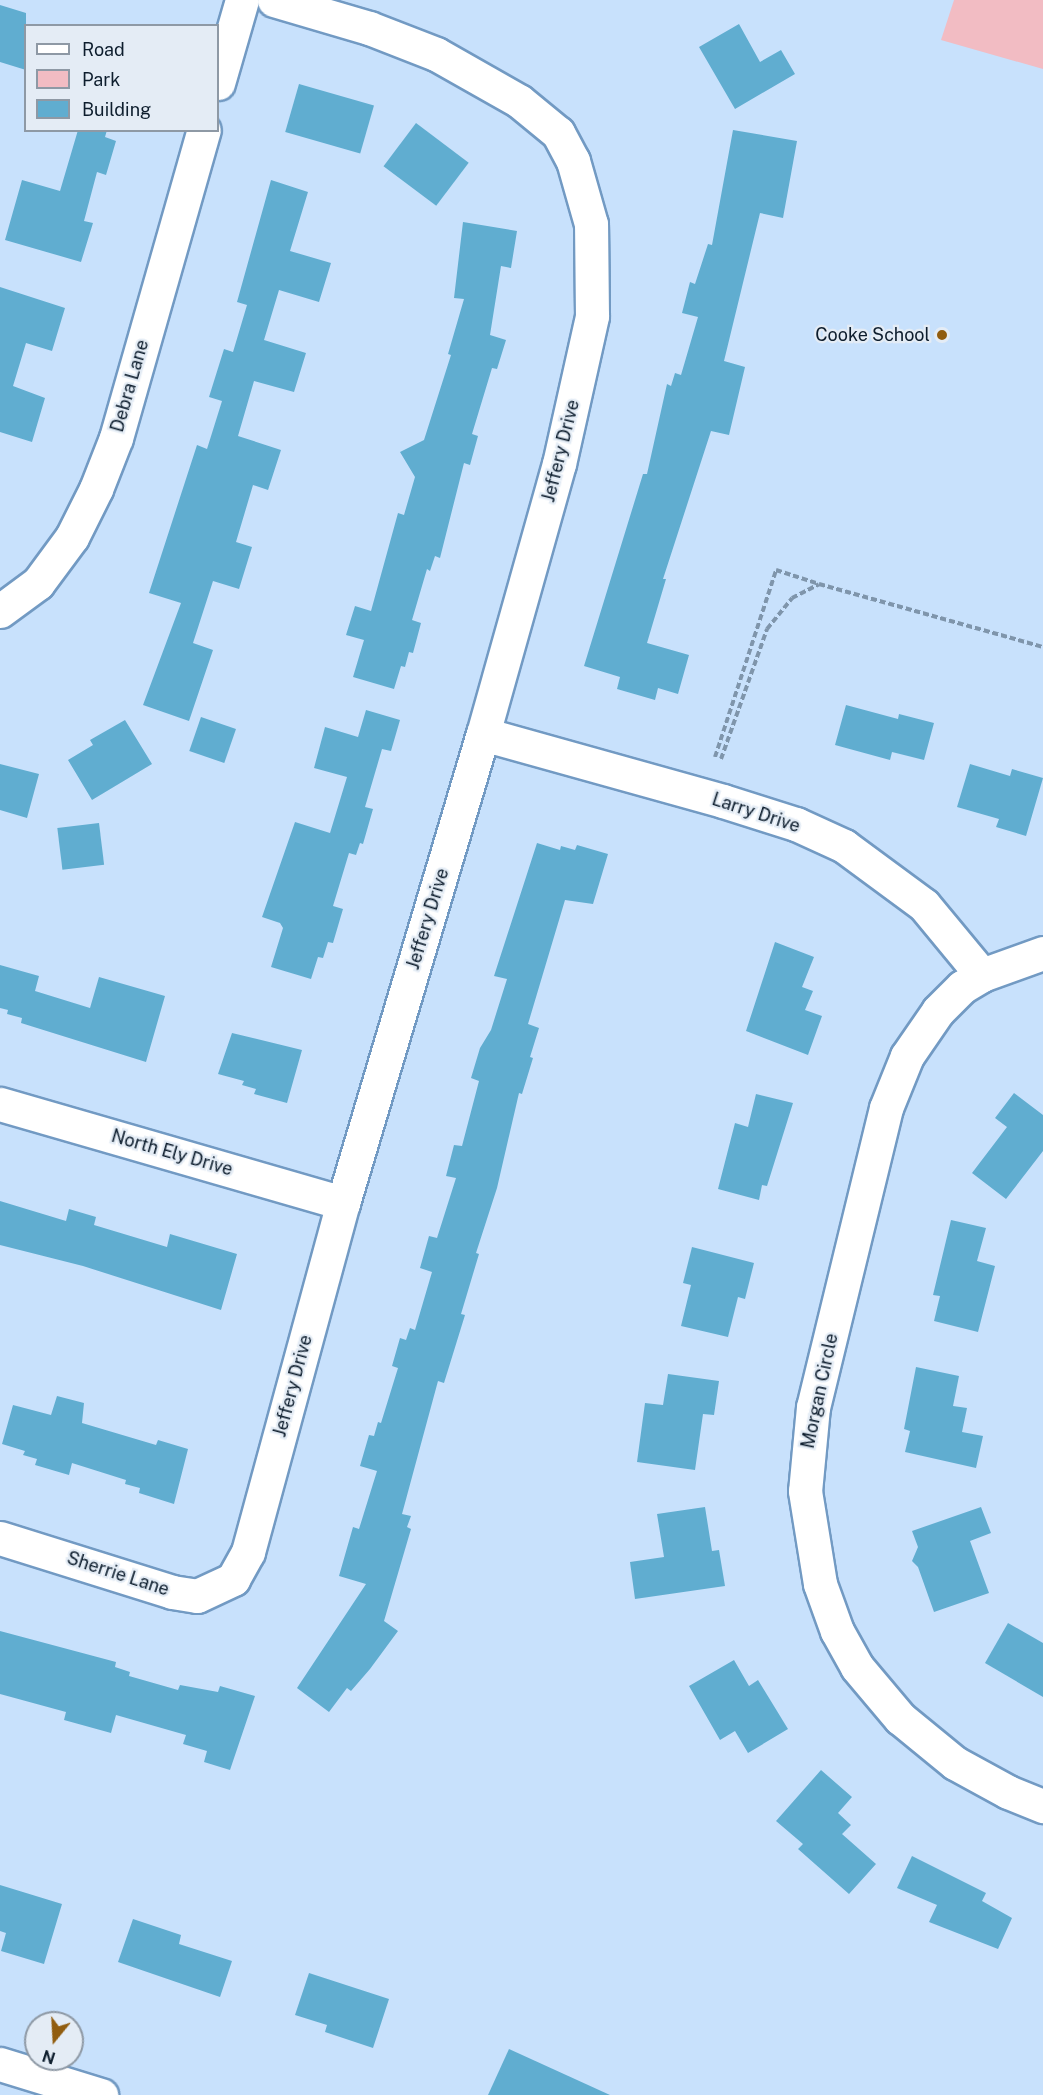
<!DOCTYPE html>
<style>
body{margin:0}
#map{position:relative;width:1043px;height:2095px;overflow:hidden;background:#c8e1fc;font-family:"Public Sans",sans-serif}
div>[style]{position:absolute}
.green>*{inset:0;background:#f2bcc3}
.building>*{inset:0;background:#60add0;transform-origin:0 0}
.path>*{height:4px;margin-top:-2px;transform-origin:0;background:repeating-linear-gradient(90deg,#7f95ab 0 6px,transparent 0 9px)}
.roads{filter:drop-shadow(2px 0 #729ac3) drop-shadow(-2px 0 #729ac3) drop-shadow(0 2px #729ac3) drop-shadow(0 -2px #729ac3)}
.minor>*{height:33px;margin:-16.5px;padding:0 16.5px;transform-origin:16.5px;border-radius:16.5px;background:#fff}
.dots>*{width:16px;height:16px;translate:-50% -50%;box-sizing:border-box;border:3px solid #e4ecf5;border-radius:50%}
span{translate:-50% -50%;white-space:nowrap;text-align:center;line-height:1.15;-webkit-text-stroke:4.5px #e4ecf5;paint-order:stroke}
.poi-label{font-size:18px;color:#0d1d2d}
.right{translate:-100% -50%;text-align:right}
.street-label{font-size:18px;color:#0d1d2d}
.legend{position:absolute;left:24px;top:24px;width:195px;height:108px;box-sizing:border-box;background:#e4ecf5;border:2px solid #8e99a5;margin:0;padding:8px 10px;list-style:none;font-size:18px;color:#0d1d2d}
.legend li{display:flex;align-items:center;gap:12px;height:30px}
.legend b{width:30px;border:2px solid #8e99a5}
.north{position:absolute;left:24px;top:2011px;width:60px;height:60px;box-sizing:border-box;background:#e4ecf5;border:2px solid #8e99a5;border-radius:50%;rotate:198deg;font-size:16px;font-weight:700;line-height:24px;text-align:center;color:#0d1d2d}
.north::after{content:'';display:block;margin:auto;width:21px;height:27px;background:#915d0f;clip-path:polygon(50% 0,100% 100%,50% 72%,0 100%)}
</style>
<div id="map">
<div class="green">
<div style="clip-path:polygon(954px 0,1043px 0,1043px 69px,941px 40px)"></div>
</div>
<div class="building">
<div style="clip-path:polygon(0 5px,26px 13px,26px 70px,0 62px)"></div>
<div style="clip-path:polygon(739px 24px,760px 62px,781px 50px,795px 74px,735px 109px,699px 47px)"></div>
<div style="left:299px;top:84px;width:78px;height:50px;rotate:16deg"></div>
<div style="left:416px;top:123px;width:66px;height:54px;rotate:37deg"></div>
<div style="clip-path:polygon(78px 130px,107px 130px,105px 137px,116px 141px,106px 175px,97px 172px,84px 221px,93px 223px,81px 262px,5px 240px,22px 180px,60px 191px)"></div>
<div style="clip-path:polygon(733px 130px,797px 141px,783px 218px,760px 213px,724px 361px,745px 367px,729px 435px,711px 431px,663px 579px,666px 579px,647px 643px,689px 655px,678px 694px,658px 688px,655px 700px,617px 689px,620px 677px,584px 666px,643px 474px,647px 474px,667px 384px,671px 386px,675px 373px,681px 375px,698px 317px,682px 313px,690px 282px,695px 284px,708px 244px,712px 245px)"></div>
<div style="clip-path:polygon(271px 180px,308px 192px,290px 251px,331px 263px,319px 302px,279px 290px,264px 340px,306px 353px,294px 392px,254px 381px,238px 436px,281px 450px,268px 490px,253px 485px,236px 542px,252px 547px,239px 589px,213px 581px,193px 643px,213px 650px,189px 721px,143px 705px,181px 603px,149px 593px,197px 445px,207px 449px,222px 401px,209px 397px,224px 349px,233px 352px,247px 305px,237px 302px)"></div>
<div style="clip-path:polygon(463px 222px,517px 231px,511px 268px,501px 266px,490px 335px,506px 340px,497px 369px,492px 368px,472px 434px,478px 436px,470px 465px,464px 463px,440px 558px,435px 556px,430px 571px,427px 569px,412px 620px,421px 623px,413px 653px,409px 652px,405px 667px,401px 666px,394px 689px,353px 677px,364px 640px,346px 635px,355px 606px,371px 611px,398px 513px,404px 515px,415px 477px,400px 452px,424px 440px,451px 355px,448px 354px,464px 299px,454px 298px)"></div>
<div style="clip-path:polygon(0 287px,65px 308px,52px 351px,26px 343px,13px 386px,45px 398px,32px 442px,0 432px)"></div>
<div style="clip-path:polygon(846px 705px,898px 719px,899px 714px,934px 723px,924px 760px,892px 752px,890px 760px,835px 745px)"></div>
<div style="clip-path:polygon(366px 710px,400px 720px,391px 751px,382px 749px,365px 807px,373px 809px,363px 844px,360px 843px,356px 855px,349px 853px,333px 906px,343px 909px,333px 943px,328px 942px,323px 958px,318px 957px,311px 979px,271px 967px,283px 928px,280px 923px,262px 917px,295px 822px,330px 833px,347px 777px,314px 768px,325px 727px,358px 737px)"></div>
<div style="left:201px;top:717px;width:37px;height:36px;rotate:19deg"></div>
<div style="clip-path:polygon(125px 720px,152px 764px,92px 800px,68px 760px,93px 745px,90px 740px)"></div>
<div style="clip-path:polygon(0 764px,39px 774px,27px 818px,0 810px)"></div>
<div style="clip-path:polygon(970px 764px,1010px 776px,1012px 769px,1043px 778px,1026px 836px,996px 827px,999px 819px,957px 807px)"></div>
<div style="left:99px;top:823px;width:42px;height:42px;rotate:83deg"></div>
<div style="clip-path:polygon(537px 843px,560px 850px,561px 846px,575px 850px,577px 845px,608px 854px,593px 904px,565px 900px,528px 1024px,539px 1028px,530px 1057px,533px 1058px,522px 1094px,519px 1093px,497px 1188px,476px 1253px,479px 1254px,461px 1314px,465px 1315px,444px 1383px,438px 1381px,402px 1514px,411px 1516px,407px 1527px,411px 1529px,384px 1621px,398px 1631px,370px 1669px,351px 1691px,347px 1688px,329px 1712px,297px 1688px,366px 1584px,339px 1576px,353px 1527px,359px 1529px,377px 1471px,360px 1466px,369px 1435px,374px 1436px,378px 1422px,381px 1423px,398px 1368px,392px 1366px,400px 1338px,406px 1340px,410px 1328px,415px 1330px,432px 1272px,420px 1268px,429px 1236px,437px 1238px,456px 1178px,446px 1176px,454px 1145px,462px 1146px,479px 1081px,471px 1078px,480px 1048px,491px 1030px,507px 979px,494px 976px)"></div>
<div style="clip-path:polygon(775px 942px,814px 957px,802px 987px,813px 991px,805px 1010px,822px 1016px,808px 1055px,746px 1031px)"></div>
<div style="clip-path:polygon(0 965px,39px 976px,35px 991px,90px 1008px,99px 977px,165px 996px,146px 1062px,21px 1023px,22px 1018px,7px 1014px,8px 1010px,0 1008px)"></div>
<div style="clip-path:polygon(232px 1033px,302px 1050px,287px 1103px,254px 1094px,256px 1089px,242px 1085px,244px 1081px,218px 1074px)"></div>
<div style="clip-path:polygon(1014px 1093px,1043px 1115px,1043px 1151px,1006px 1199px,972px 1173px,1007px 1127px,995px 1118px)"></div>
<div style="clip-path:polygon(756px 1094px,793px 1103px,767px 1186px,762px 1185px,759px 1200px,718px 1189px,735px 1123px,748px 1127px)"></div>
<div style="clip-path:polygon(0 1201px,66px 1221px,69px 1209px,96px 1217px,94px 1225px,167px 1247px,170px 1234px,237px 1254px,221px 1310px,83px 1266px,0 1245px)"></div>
<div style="clip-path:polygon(951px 1220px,986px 1228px,977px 1261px,995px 1266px,978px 1332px,934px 1321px,940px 1296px,933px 1295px)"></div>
<div style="clip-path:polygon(692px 1247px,754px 1263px,745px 1299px,738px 1297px,728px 1337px,681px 1326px,691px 1285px,683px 1283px)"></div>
<div style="clip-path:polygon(916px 1367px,959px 1376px,953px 1406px,967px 1408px,962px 1432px,983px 1436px,976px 1468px,905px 1452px,910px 1431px,904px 1429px)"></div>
<div style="clip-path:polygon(668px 1374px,719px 1381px,714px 1415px,703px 1414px,695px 1470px,637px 1462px,645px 1403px,663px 1405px)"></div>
<div style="clip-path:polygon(57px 1396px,84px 1403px,82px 1423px,156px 1445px,158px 1440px,188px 1449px,174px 1504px,139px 1493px,140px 1488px,125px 1484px,126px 1480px,72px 1463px,69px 1475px,35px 1465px,37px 1459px,23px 1455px,25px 1451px,2px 1444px,13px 1405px,51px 1415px)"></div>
<div style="clip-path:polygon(705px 1507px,712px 1551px,719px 1550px,725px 1586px,635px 1599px,630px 1562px,664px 1557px,657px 1514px)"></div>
<div style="clip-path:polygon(981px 1507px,991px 1533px,970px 1541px,989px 1593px,934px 1612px,918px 1567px,912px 1561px,918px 1547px,912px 1531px)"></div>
<div style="clip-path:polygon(1008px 1623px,1043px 1643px,1043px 1697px,985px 1663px)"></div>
<div style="clip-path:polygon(0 1631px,116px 1662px,115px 1667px,130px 1672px,129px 1676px,178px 1690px,180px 1685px,218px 1692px,220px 1686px,255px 1696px,230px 1770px,204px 1762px,207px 1751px,183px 1744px,186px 1735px,116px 1715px,111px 1733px,64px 1720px,66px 1712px,0 1694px)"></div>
<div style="clip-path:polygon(734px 1660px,749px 1686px,758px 1680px,788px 1729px,748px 1753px,735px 1731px,720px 1740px,689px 1686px)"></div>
<div style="clip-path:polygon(821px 1770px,852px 1797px,838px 1813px,851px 1825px,842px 1834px,876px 1864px,849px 1894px,798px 1849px,803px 1844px,776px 1821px)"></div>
<div style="clip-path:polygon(912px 1856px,986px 1893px,982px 1901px,1012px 1918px,998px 1949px,929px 1922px,937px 1905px,897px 1888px)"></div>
<div style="clip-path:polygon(0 1885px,62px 1904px,44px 1964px,1px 1951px,6px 1933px,0 1931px)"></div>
<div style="clip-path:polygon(133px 1919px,181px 1935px,179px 1944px,232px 1961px,220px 1997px,118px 1962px)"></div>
<div style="clip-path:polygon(309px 1973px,389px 1999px,373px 2048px,325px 2032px,327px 2025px,295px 2015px)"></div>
<div style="clip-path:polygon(509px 2049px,610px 2095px,488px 2095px)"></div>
</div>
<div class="path">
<div style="left:715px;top:757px;width:197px;rotate:-71.9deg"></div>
<div style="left:776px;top:570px;width:45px;rotate:18deg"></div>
<div style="left:721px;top:759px;width:138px;rotate:-70.5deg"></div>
<div style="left:767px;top:629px;width:40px;rotate:-51deg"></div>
<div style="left:792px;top:598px;width:30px;rotate:-27deg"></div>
<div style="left:819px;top:584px;width:233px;rotate:15.7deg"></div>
</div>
<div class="roads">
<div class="minor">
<div style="left:218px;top:83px;width:86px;rotate:-73.9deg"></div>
<div style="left:0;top:611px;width:47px;rotate:-36.4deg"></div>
<div style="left:38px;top:583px;width:57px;rotate:-53.5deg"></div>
<div style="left:72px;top:537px;width:54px;rotate:-63.4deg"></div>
<div style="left:96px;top:489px;width:55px;rotate:-68.6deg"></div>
<div style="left:116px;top:438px;width:320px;rotate:-74.1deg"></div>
<div style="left:483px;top:734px;width:249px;rotate:15.6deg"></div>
<div style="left:723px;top:801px;width:77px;rotate:17.5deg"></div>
<div style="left:796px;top:824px;width:53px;rotate:24.6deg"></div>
<div style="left:844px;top:846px;width:99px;rotate:36.4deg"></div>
<div style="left:924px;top:905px;width:91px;rotate:50.4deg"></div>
<div style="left:1043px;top:953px;width:65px;rotate:160.2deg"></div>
<div style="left:982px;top:975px;width:23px;rotate:149deg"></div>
<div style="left:962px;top:987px;width:34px;rotate:135deg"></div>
<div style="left:938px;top:1011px;width:55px;rotate:124.6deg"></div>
<div style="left:907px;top:1056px;width:56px;rotate:112deg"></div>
<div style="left:886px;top:1108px;width:308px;rotate:103.7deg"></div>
<div style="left:813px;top:1407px;width:84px;rotate:95.4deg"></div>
<div style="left:805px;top:1491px;width:94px;rotate:80.8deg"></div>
<div style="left:820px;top:1584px;width:50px;rotate:70.1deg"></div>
<div style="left:837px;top:1631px;width:41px;rotate:60.9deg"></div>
<div style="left:857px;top:1667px;width:67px;rotate:49.9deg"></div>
<div style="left:900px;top:1718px;width:71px;rotate:39.3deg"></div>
<div style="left:955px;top:1763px;width:60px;rotate:28.7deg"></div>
<div style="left:1008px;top:1792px;width:38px;rotate:22deg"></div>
<div style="left:0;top:1104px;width:357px;rotate:16.1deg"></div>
<div style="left:0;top:1538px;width:180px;rotate:17.4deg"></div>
<div style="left:172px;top:1592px;width:25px;rotate:9deg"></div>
<div style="left:197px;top:1596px;width:40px;rotate:-25deg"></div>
<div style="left:233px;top:1579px;width:31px;rotate:-61deg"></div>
<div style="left:248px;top:1552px;width:362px;rotate:-74.8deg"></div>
<div style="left:343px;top:1203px;width:489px;rotate:-73.4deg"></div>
<div style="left:483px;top:734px;width:280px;rotate:-74.3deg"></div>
<div style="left:559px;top:464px;width:152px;rotate:-77.4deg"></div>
<div style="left:592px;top:316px;width:92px;rotate:-90.6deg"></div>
<div style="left:591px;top:224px;width:66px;rotate:-105.9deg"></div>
<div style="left:573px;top:161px;width:32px;rotate:-118deg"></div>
<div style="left:558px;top:133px;width:50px;rotate:-140.6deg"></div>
<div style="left:519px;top:101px;width:95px;rotate:-150.5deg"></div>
<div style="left:436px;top:54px;width:72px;rotate:-158.8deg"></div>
<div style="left:369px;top:28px;width:99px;rotate:-163.6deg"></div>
<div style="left:0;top:2064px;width:106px;rotate:17.1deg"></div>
</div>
</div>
<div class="dots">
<div style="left:942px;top:335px;background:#915d0f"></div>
</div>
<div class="poi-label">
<span class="right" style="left:930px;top:335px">Cooke School</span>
</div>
<div class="street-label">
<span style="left:130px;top:386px;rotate:-74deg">Debra Lane</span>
<span style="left:561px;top:451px;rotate:-76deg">Jeffery Drive</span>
<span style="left:756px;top:813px;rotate:18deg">Larry Drive</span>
<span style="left:428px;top:919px;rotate:-73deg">Jeffery Drive</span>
<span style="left:172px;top:1153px;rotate:16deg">North Ely Drive</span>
<span style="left:293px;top:1386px;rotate:-75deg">Jeffery Drive</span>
<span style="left:820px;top:1391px;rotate:-78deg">Morgan Circle</span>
<span style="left:118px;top:1574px;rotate:18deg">Sherrie Lane</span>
</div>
<ul class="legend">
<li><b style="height:8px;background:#fff"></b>Road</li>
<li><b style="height:16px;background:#f2bcc3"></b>Park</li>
<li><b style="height:16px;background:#60add0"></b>Building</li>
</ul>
<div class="north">N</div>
</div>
